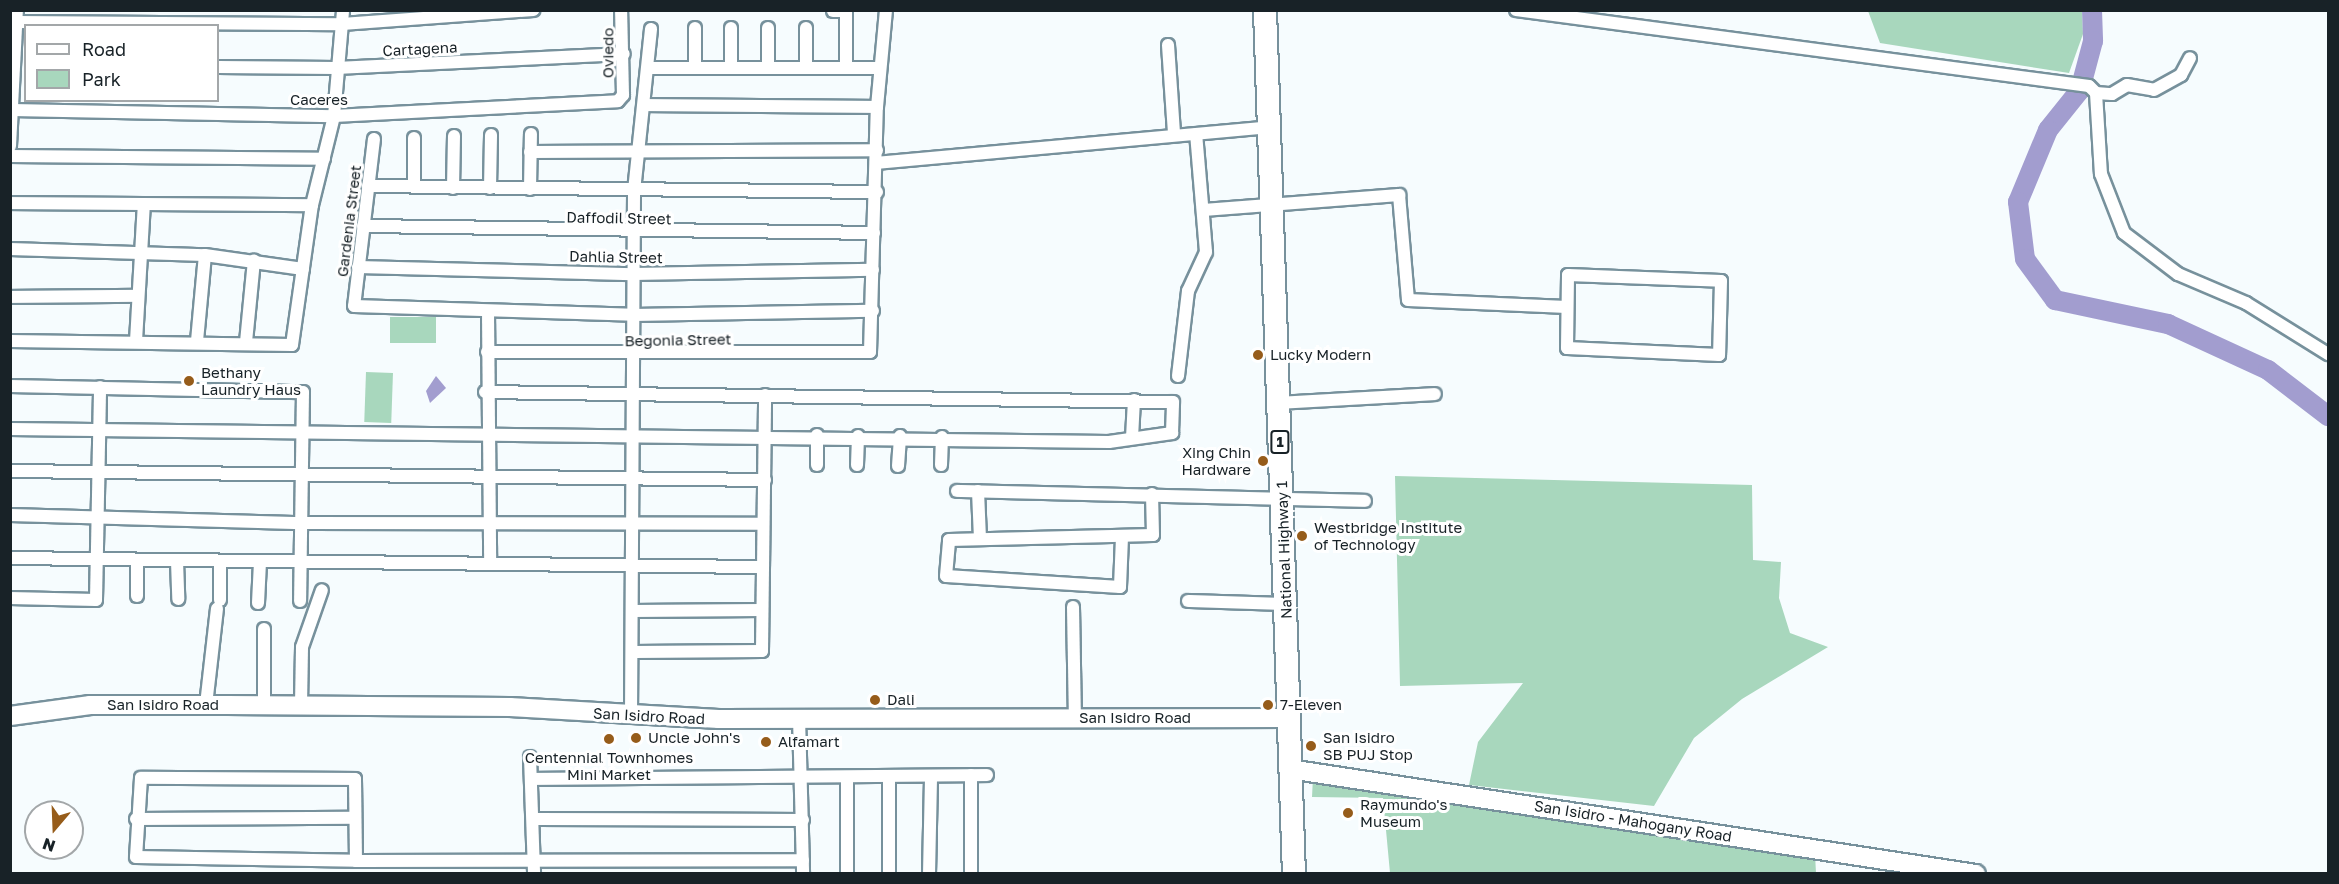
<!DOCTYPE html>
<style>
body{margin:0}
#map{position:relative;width:2339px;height:884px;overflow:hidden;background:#f6fcfe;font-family:"Golos Text",sans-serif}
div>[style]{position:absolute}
.green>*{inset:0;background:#a8d7bd;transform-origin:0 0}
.water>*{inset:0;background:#a29dcf}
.river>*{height:20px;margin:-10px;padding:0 10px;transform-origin:10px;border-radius:10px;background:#a29dcf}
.roads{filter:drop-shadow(2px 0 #77919c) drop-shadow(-2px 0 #77919c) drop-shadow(0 2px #77919c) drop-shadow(0 -2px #77919c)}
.street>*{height:12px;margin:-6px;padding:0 6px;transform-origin:6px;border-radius:6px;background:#fff}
.secondary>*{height:18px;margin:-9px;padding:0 9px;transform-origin:9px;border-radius:9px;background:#fff}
.highway>*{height:22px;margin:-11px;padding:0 11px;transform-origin:11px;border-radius:11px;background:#fff}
.dots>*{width:16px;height:16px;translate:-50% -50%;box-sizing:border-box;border:3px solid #fff;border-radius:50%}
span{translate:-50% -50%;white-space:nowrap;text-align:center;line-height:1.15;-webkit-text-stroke:6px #fff;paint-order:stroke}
.shield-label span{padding:2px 4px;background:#fff;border:2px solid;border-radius:4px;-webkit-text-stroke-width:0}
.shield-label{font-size:14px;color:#182227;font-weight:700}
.street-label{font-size:15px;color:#182227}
.poi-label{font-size:15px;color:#182227}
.left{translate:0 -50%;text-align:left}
.right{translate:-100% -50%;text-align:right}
.frame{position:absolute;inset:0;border:12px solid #182227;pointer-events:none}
.legend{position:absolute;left:24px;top:24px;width:195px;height:78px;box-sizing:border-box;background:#fff;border:2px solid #a3a7a9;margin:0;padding:8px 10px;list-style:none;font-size:18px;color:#182227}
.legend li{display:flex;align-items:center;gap:12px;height:30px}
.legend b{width:30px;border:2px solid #a3a7a9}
.north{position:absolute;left:24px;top:800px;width:60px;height:60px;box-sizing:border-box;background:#fff;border:2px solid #a3a7a9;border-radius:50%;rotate:199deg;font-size:16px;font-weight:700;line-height:24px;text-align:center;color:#182227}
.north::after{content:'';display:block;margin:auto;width:21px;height:27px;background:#965c1a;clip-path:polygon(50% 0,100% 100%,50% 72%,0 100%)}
</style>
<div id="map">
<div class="green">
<div style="clip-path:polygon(2082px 11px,2083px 34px,2069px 73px,1880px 43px,1868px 11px)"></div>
<div style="left:390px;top:317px;width:46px;height:26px"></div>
<div style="left:366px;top:372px;width:27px;height:50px;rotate:2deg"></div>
<div style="clip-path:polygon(1395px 476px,1752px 485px,1753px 560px,1781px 562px,1779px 598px,1790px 633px,1828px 647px,1742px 699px,1694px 738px,1654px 806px,1469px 785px,1478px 742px,1523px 683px,1400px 686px)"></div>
<div style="clip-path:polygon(1313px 777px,1815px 854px,1816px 873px,1390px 873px,1383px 798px,1312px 797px)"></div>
</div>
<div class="water">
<div style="clip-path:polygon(436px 376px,446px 388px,430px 403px,426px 391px)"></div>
</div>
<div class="river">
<div style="left:2092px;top:10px;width:31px;rotate:88deg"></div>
<div style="left:2093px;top:41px;width:51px;rotate:104.9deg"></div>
<div style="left:2080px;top:90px;width:51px;rotate:128.7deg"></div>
<div style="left:2048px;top:130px;width:78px;rotate:112.6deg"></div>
<div style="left:2018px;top:202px;width:57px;rotate:83deg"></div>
<div style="left:2025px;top:259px;width:51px;rotate:53.8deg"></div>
<div style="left:2055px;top:300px;width:116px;rotate:12deg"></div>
<div style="left:2168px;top:324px;width:110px;rotate:24.7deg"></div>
<div style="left:2268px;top:370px;width:76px;rotate:37.5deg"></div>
</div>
<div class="roads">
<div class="street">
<div style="left:1516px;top:10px;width:578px;rotate:7.56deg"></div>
<div style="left:2089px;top:86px;width:10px;rotate:45deg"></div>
<div style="left:2096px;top:93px;width:81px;rotate:86.5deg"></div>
<div style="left:2101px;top:174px;width:63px;rotate:68.7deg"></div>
<div style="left:2124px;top:233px;width:68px;rotate:37.2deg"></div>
<div style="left:2178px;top:274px;width:74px;rotate:23.1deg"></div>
<div style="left:2246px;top:303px;width:97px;rotate:31.9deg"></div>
<div style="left:833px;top:11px;width:13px"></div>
<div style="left:846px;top:11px;width:56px;rotate:90deg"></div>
<div style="left:17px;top:22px;width:325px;rotate:0.4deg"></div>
<div style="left:342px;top:24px;width:192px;rotate:-4.2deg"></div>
<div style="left:695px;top:28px;width:38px;rotate:90deg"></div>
<div style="left:731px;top:28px;width:38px;rotate:90deg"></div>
<div style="left:806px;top:28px;width:39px;rotate:90deg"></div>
<div style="left:1168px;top:45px;width:88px;rotate:86.1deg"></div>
<div style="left:218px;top:67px;width:118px;rotate:0.5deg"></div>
<div style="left:336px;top:68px;width:288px;rotate:-2.8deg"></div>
<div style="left:768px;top:67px;width:39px;rotate:-90deg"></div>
<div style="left:649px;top:68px;width:231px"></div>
<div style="left:2096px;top:93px;width:16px;rotate:4deg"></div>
<div style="left:2112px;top:94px;width:17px;rotate:-31deg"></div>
<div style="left:2127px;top:85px;width:27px;rotate:10deg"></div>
<div style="left:2154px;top:90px;width:31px;rotate:-29deg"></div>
<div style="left:2181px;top:75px;width:19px;rotate:-62deg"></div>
<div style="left:645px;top:105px;width:232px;rotate:0.5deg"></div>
<div style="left:12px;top:110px;width:322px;rotate:1.1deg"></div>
<div style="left:334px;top:116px;width:284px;rotate:-3deg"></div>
<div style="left:618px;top:101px;width:8px;rotate:-50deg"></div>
<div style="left:623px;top:95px;width:85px;rotate:-91.3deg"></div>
<div style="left:414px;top:138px;width:49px;rotate:90deg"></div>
<div style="left:374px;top:139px;width:168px;rotate:96.8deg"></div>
<div style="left:354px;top:306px;width:279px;rotate:1.8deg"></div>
<div style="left:633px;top:315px;width:240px;rotate:-1deg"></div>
<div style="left:10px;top:146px;width:136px;rotate:-87.1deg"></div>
<div style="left:530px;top:152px;width:347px;rotate:-0.3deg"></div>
<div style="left:10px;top:156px;width:314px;rotate:0.5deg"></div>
<div style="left:876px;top:163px;width:398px;rotate:-5.2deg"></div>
<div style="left:368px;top:186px;width:509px;rotate:0.68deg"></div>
<div style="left:453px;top:188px;width:52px;rotate:-88.9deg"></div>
<div style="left:490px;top:188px;width:53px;rotate:-88.9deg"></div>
<div style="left:530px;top:189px;width:55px;rotate:-89deg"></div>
<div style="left:10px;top:203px;width:302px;rotate:0.4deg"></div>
<div style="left:1203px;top:210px;width:197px;rotate:-4.4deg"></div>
<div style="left:1399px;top:195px;width:105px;rotate:85.1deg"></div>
<div style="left:1408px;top:300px;width:159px;rotate:2.5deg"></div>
<div style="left:363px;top:226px;width:511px;rotate:0.78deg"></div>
<div style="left:10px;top:249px;width:195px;rotate:1.8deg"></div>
<div style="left:205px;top:255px;width:99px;rotate:8.1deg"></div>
<div style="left:358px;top:267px;width:275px;rotate:1.5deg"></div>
<div style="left:633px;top:274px;width:240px;rotate:-1deg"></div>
<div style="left:1568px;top:275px;width:153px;rotate:2.2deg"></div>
<div style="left:1721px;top:281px;width:74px;rotate:91.5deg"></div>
<div style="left:1719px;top:355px;width:152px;rotate:-177.4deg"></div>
<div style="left:1567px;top:348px;width:73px;rotate:-89.2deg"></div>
<div style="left:10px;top:297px;width:127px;rotate:-0.5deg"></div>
<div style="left:488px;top:312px;width:250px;rotate:89.5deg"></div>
<div style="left:10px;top:341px;width:282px;rotate:0.8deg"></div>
<div style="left:292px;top:345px;width:141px;rotate:-81.9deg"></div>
<div style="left:312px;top:205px;width:92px;rotate:-76.1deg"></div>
<div style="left:334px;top:116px;width:106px;rotate:-85.1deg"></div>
<div style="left:136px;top:341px;width:137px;rotate:-86.7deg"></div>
<div style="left:197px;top:341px;width:86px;rotate:-84.7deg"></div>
<div style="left:246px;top:342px;width:82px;rotate:-84.4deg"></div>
<div style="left:487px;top:352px;width:383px"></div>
<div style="left:870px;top:352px;width:245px;rotate:-88.4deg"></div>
<div style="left:877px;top:107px;width:97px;rotate:-84.7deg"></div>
<div style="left:1178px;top:376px;width:86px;rotate:-83.3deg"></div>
<div style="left:1188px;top:291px;width:43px;rotate:-65.2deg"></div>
<div style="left:1206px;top:252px;width:118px;rotate:-94.8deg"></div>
<div style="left:10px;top:386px;width:293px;rotate:1.2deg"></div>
<div style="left:303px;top:392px;width:209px;rotate:90.8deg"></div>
<div style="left:1279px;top:403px;width:156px;rotate:-3.3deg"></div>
<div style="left:10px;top:429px;width:1099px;rotate:0.68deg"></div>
<div style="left:1109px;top:442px;width:64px;rotate:-8.1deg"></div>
<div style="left:1172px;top:433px;width:31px;rotate:-88deg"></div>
<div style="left:1173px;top:402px;width:688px;rotate:-179.17deg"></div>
<div style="left:1132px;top:438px;width:38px;rotate:-87deg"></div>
<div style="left:817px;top:465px;width:30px;rotate:-90deg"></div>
<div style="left:857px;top:465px;width:29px;rotate:-88deg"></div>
<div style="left:941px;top:465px;width:28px;rotate:-88deg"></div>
<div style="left:898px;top:466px;width:30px;rotate:-86deg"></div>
<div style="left:10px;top:471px;width:755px;rotate:0.68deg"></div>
<div style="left:957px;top:491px;width:408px;rotate:1.4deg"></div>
<div style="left:978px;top:491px;width:48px;rotate:87.6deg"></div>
<div style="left:10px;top:515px;width:293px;rotate:1.6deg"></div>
<div style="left:303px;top:523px;width:460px;rotate:0.1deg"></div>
<div style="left:1122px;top:537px;width:50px;rotate:92.3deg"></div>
<div style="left:1120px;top:587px;width:174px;rotate:-176.4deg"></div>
<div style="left:946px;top:576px;width:36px;rotate:-85deg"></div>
<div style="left:949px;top:540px;width:204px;rotate:-1.4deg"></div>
<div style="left:1153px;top:535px;width:41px;rotate:-91.4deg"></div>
<div style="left:10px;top:558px;width:752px;rotate:0.69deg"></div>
<div style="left:137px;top:561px;width:35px;rotate:90deg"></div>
<div style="left:177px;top:561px;width:38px;rotate:88deg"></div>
<div style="left:10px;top:598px;width:86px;rotate:1.3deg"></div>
<div style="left:96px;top:600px;width:213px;rotate:-88.9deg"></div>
<div style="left:220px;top:600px;width:38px;rotate:-90deg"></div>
<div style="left:1188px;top:601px;width:98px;rotate:1.8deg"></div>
<div style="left:258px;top:603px;width:41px;rotate:-87.2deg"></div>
<div style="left:1073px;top:607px;width:111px;rotate:89deg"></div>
<div style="left:632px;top:611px;width:130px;rotate:-0.4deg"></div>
<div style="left:264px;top:629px;width:76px;rotate:90deg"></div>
<div style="left:634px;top:652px;width:128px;rotate:-0.4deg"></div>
<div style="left:762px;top:651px;width:256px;rotate:-89.3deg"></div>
<div style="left:206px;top:705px;width:97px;rotate:-83.5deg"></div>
<div style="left:301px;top:705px;width:58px;rotate:-89deg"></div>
<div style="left:302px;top:647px;width:60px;rotate:-70.7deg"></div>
<div style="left:631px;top:716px;width:525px;rotate:-89.67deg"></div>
<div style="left:634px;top:191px;width:163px;rotate:-84deg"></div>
<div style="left:799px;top:717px;width:157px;rotate:88.5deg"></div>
<div style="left:530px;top:757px;width:117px;rotate:88deg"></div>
<div style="left:971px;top:775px;width:99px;rotate:90deg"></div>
<div style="left:889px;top:777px;width:97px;rotate:90deg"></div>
<div style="left:532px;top:779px;width:455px;rotate:-0.5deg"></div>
<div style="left:136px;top:819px;width:219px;rotate:-0.3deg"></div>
<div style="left:534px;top:819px;width:269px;rotate:0.2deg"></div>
<div style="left:356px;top:861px;width:82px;rotate:-90.7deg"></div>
<div style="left:355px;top:779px;width:214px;rotate:-179.7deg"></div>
<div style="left:141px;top:778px;width:79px;rotate:93.6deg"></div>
<div style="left:136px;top:857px;width:220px;rotate:1deg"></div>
<div style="left:356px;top:861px;width:447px;rotate:-0.1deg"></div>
<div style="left:847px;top:874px;width:97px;rotate:-90deg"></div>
<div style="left:929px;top:874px;width:97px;rotate:-88.8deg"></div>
</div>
<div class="secondary">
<div style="left:10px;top:716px;width:81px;rotate:-7.8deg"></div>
<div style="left:90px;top:705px;width:137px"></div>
<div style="left:227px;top:705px;width:283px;rotate:0.4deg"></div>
<div style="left:510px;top:707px;width:209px;rotate:3.3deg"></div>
<div style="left:719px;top:719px;width:570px;rotate:-0.1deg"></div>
<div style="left:1289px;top:769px;width:695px;rotate:8.69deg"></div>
</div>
<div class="highway">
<div style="left:1265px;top:10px;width:864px;rotate:88.08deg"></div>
</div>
</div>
<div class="dots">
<div style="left:1258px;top:355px;background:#965c1a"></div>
<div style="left:189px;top:381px;background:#965c1a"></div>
<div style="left:1263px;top:461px;background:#965c1a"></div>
<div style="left:1302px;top:536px;background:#965c1a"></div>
<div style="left:875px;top:700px;background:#965c1a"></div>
<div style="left:1268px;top:705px;background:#965c1a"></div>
<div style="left:636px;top:738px;background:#965c1a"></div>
<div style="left:609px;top:739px;background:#965c1a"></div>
<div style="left:766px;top:742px;background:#965c1a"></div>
<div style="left:1311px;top:746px;background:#965c1a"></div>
<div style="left:1348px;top:813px;background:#965c1a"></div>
</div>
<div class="shield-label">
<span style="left:1280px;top:442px">1</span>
</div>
<div class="street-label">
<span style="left:420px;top:49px;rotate:-3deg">Cartagena</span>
<span style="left:608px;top:53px;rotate:-90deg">Oviedo</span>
<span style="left:319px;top:100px">Caceres</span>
<span style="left:619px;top:218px;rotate:1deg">Daffodil Street</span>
<span style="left:349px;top:221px;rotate:-83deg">Gardenia Street</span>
<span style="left:616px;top:257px;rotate:1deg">Dahlia Street</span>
<span style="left:678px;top:340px;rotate:-1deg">Begonia Street</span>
<span style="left:1284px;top:550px;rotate:-92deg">National Highway 1</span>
<span style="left:163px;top:705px">San Isidro Road</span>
<span style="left:649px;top:716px;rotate:3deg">San Isidro Road</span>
<span style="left:1135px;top:718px">San Isidro Road</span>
<span style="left:1633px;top:821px;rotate:9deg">San Isidro - Mahogany Road</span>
</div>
<div class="poi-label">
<span class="left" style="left:1270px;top:355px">Lucky Modern</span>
<span class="left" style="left:201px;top:381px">Bethany<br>Laundry Haus</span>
<span class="right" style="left:1251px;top:461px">Xing Chin<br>Hardware</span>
<span class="left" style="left:1314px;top:536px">Westbridge Institute<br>of Technology</span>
<span class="left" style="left:887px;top:700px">Dali</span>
<span class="left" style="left:1280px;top:705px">7-Eleven</span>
<span class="left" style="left:1323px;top:746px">San Isidro<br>SB PUJ Stop</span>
<span class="left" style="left:648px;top:738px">Uncle John's</span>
<span class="left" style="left:778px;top:742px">Alfamart</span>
<span style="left:609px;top:766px">Centennial Townhomes<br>Mini Market</span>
<span class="left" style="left:1360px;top:813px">Raymundo's<br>Museum</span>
</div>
<div class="frame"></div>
<ul class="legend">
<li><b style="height:8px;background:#fff"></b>Road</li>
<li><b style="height:16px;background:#a8d7bd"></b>Park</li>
</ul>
<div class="north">N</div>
</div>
